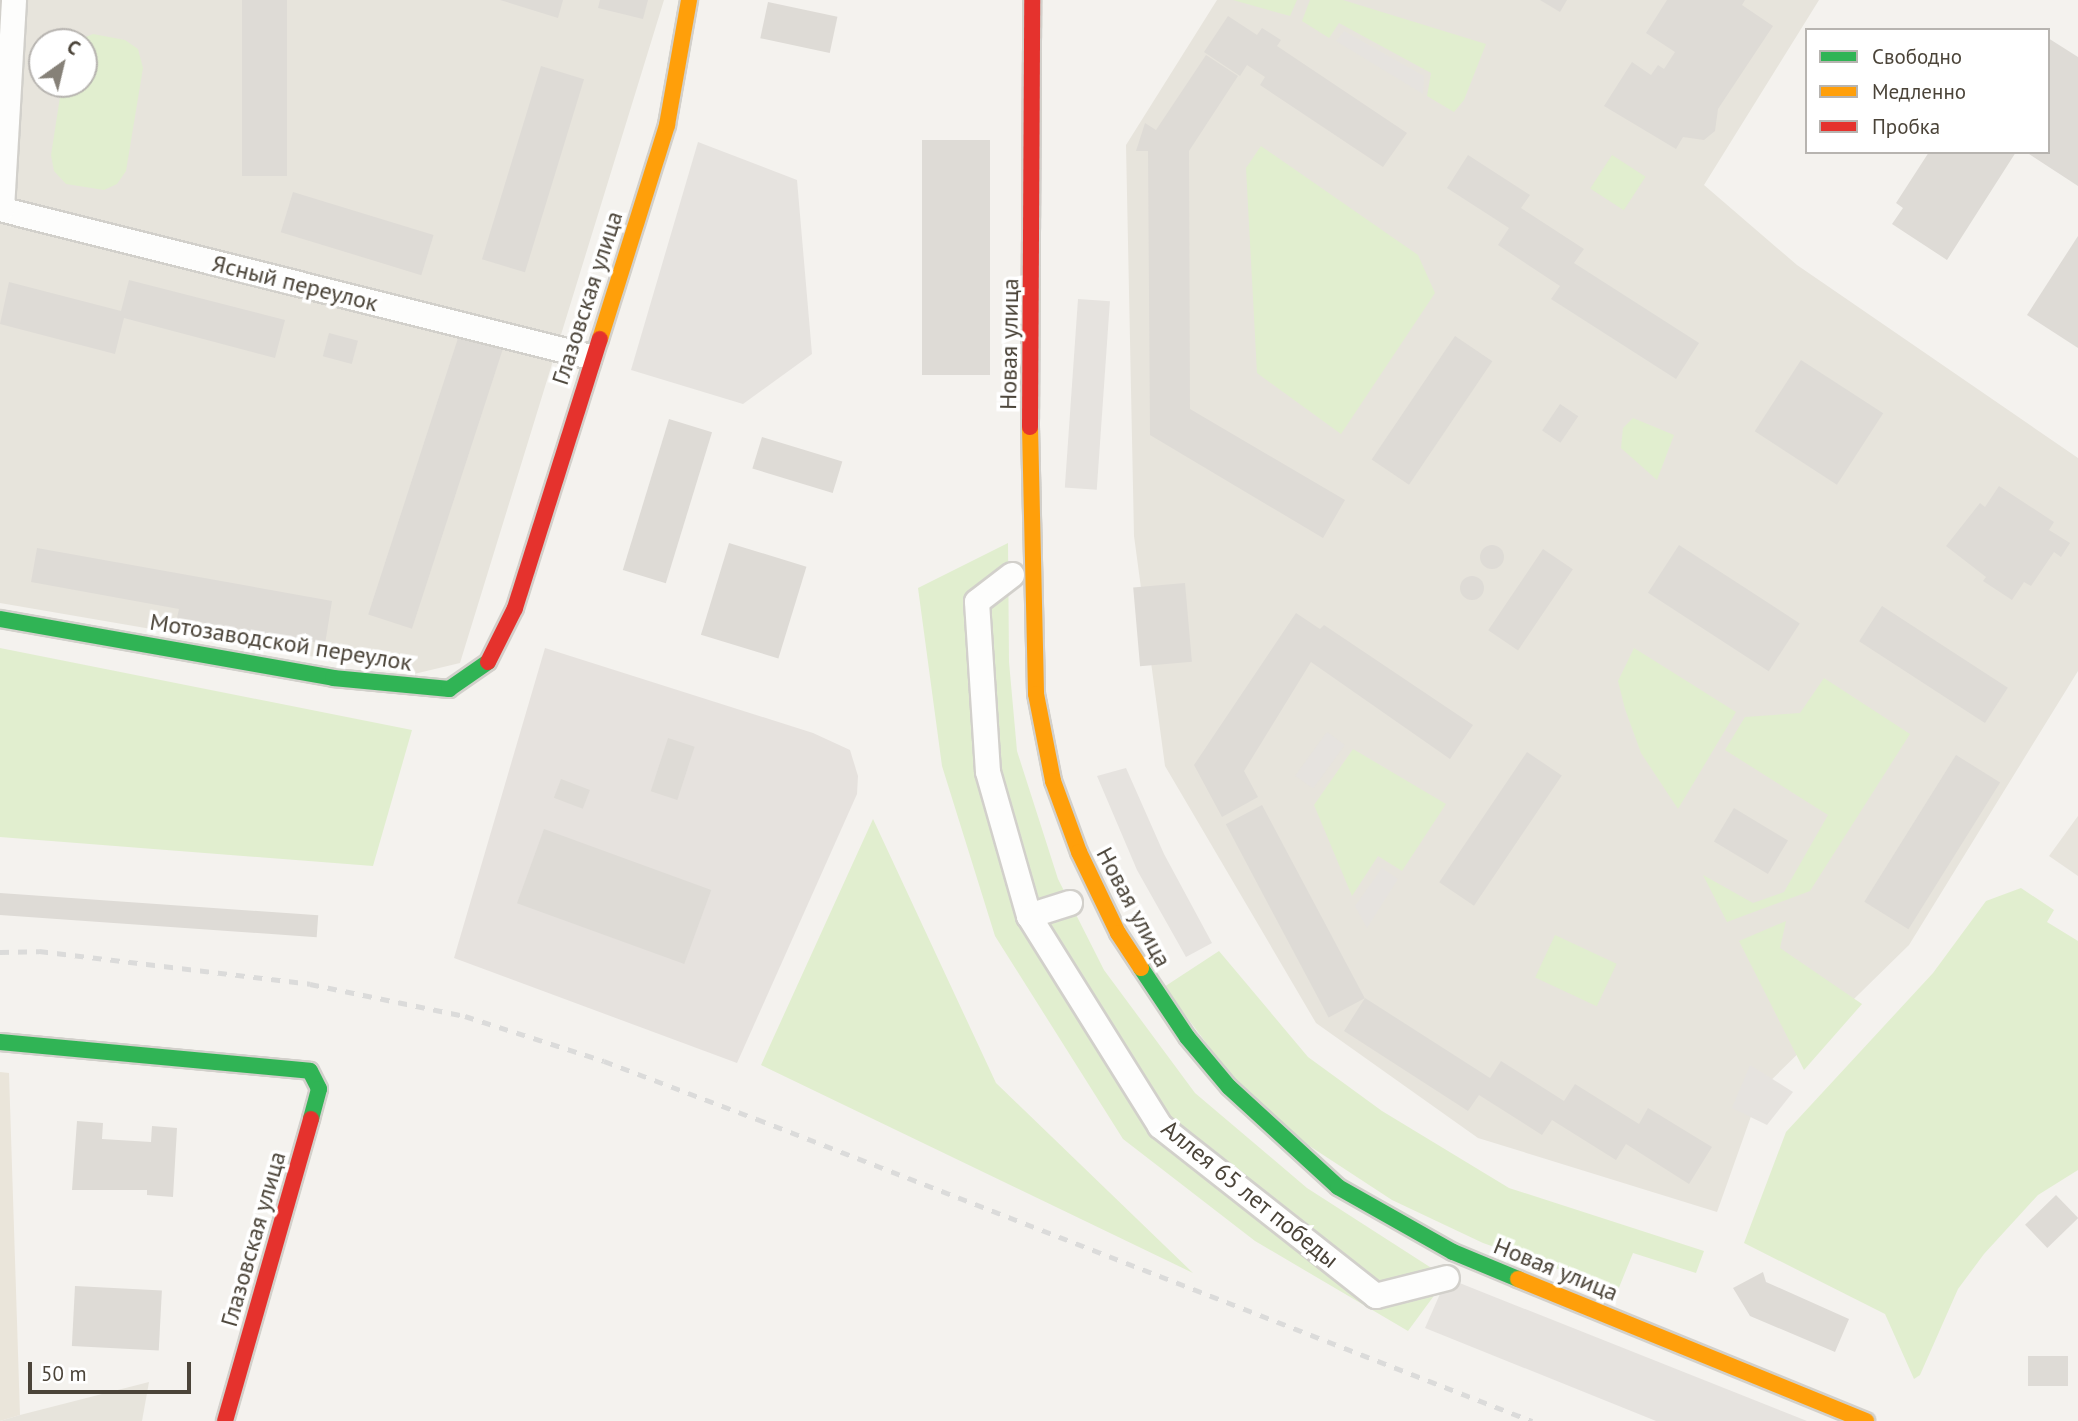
<!DOCTYPE html>
<meta charset="utf-8">
<style>
body{margin:0}
#map{position:relative;width:2078px;height:1421px;overflow:hidden;background:#f4f2ee;font-family:"PT Sans",sans-serif}
div>[style]{position:absolute}
.residential>*{inset:0;background:#e7e4dc}
.industrial>*{inset:0;background:#e6e2de}
.education>*{inset:0;background:#eae5da}
.green>*{inset:0;background:#e1eecf;transform-origin:0 0}
.parking>*{inset:0;background:#e6e3df;transform-origin:0 0}
.building>*{inset:0;background:#dedbd6;transform-origin:0 0}
.round{border-radius:50%}
.roads{filter:drop-shadow(2px 0 #d2d0cb) drop-shadow(-2px 0 #d2d0cb) drop-shadow(0 2px #d2d0cb) drop-shadow(0 -2px #d2d0cb)}
.street>*{height:24px;margin:-12px;padding:0 12px;transform-origin:12px;border-radius:12px;background:#fdfdfc}
.fast>*{height:16px;margin:-8px;padding:0 8px;transform-origin:8px;border-radius:8px;background:#30b455}
.slow>*{height:16px;margin:-8px;padding:0 8px;transform-origin:8px;border-radius:8px;background:#ff9f0a}
.jam>*{height:16px;margin:-8px;padding:0 8px;transform-origin:8px;border-radius:8px;background:#e5322d}
.rail>*{height:5px;margin-top:-2.5px;transform-origin:0;background:repeating-linear-gradient(90deg,#dbdbda 0 9px,transparent 0 18px)}
span{translate:-50% -50%;white-space:nowrap;text-align:center;line-height:1.15;-webkit-text-stroke:7px #fff;paint-order:stroke}
.street-label{font-size:24px;color:#4b4439}
.legend{position:absolute;left:1805px;top:28px;width:245px;height:126px;box-sizing:border-box;background:#fff;border:2px solid #b7b4b0;margin:0;padding:9px 12px;list-style:none;font-size:21px;color:#4b4439}
.legend li{display:flex;align-items:center;gap:14px;height:35px}
.legend b{width:35px;border:2px solid #b7b4b0}
.north{position:absolute;left:28px;top:28px;width:70px;height:70px;box-sizing:border-box;background:#fff;border:2px solid #b7b4b0;border-radius:50%;rotate:34deg;font-size:19px;font-weight:700;line-height:28px;text-align:center;color:#4b4439}
.north::after{content:'';display:block;margin:auto;width:24px;height:32px;background:#868178;clip-path:polygon(50% 0,100% 100%,50% 72%,0 100%)}
.scale{position:absolute;left:28px;top:1362px;width:163px;height:32px;box-sizing:border-box;border:4px solid #4b4439;border-top:0;padding-left:9px;font-size:21px;line-height:24px;white-space:nowrap;color:#4b4439;-webkit-text-stroke:5px #fff;paint-order:stroke}
</style>
<div id="map">
<div class="residential">
<div style="clip-path:polygon(evenodd,0 0,664px 0,460px 663px,414px 674px,0 603px,0 0,42px 42px,84px 42px,84px 84px,42px 84px,42px 42px)"></div>
<div style="clip-path:polygon(1217px 0,1819px 0,1704px 185px,1797px 265px,2078px 458px,2078px 671px,1909px 945px,1760px 1091px,1717px 1212px,1478px 1138px,1316px 1023px,1165px 766px,1134px 536px,1126px 145px)"></div>
<div style="clip-path:polygon(2078px 816px,2078px 876px,2049px 856px)"></div>
<div style="clip-path:polygon(149px 1382px,142px 1421px,0 1421px,20px 1415px)"></div>
</div>
<div class="industrial">
<div style="clip-path:polygon(545px 648px,813px 733px,850px 750px,858px 776px,857px 794px,737px 1063px,454px 958px)"></div>
</div>
<div class="education">
<div style="clip-path:polygon(0 1072px,9px 1073px,20px 1415px,0 1421px)"></div>
</div>
<div class="green">
<div style="clip-path:polygon(1233px 0,1297px 0,1290px 16px)"></div>
<div style="clip-path:polygon(1310px 0,1343px 0,1486px 44px,1464px 100px,1454px 112px,1427px 96px,1431px 73px,1339px 23px,1329px 38px,1302px 21px)"></div>
<div style="clip-path:polygon(93px 34px,125px 40px,138px 49px,143px 68px,126px 171px,117px 184px,104px 190px,66px 184px,54px 171px,51px 155px,62px 84px,84px 84px,84px 42px,74px 42px)"></div>
<div style="clip-path:polygon(1261px 146px,1418px 255px,1435px 293px,1341px 434px,1257px 373px,1246px 168px)"></div>
<div style="left:1612px;top:155px;width:40px;height:40px;rotate:33deg"></div>
<div style="clip-path:polygon(1633px 418px,1674px 435px,1657px 480px,1621px 448px,1623px 428px)"></div>
<div style="clip-path:polygon(1008px 543px,1009px 662px,1017px 751px,1058px 879px,1104px 970px,1195px 1093px,1307px 1188px,1447px 1278px,1408px 1331px,1255px 1241px,1123px 1139px,995px 936px,942px 766px,918px 588px)"></div>
<div style="clip-path:polygon(0 648px,412px 730px,373px 866px,0 837px)"></div>
<div style="clip-path:polygon(1634px 648px,1736px 712px,1678px 809px,1641px 753px,1625px 709px,1618px 681px)"></div>
<div style="clip-path:polygon(1824px 678px,1910px 734px,1810px 891px,1727px 922px,1703px 875px,1753px 903px,1784px 892px,1828px 815px,1725px 750px,1745px 717px,1800px 713px)"></div>
<div style="clip-path:polygon(1353px 749px,1446px 804px,1402px 871px,1378px 856px,1352px 896px,1314px 805px)"></div>
<div style="clip-path:polygon(873px 819px,996px 1083px,1193px 1273px,761px 1065px)"></div>
<div style="clip-path:polygon(2021px 888px,2054px 910px,2047px 922px,2078px 941px,2078px 1170px,2038px 1195px,1984px 1254px,1958px 1289px,1920px 1375px,1914px 1379px,1885px 1314px,1744px 1243px,1786px 1132px,1933px 973px,1986px 901px)"></div>
<div style="clip-path:polygon(1786px 921px,1780px 948px,1862px 1004px,1804px 1070px,1739px 941px)"></div>
<div style="left:1555px;top:935px;width:68px;height:47px;rotate:25deg"></div>
<div style="clip-path:polygon(1219px 951px,1308px 1057px,1382px 1111px,1509px 1188px,1704px 1251px,1696px 1273px,1633px 1253px,1618px 1290px,1483px 1243px,1392px 1200px,1308px 1145px,1235px 1081px,1164px 987px)"></div>
</div>
<div class="parking">
<div style="clip-path:polygon(1344px 31px,1424px 76px,1423px 94px,1336px 41px)"></div>
<div style="clip-path:polygon(698px 142px,797px 180px,812px 354px,743px 404px,631px 370px)"></div>
<div style="left:1078px;top:299px;width:32px;height:189px;rotate:4deg"></div>
<div style="left:1327px;top:732px;width:22px;height:54px;rotate:36deg"></div>
<div style="clip-path:polygon(1126px 768px,1164px 854px,1212px 943px,1186px 957px,1137px 870px,1097px 776px)"></div>
<div style="clip-path:polygon(1382px 868px,1398px 879px,1367px 928px,1355px 906px)"></div>
<div style="clip-path:polygon(1750px 1065px,1793px 1092px,1767px 1125px,1732px 1108px)"></div>
<div style="clip-path:polygon(1447px 1278px,1807px 1421px,1656px 1421px,1425px 1328px)"></div>
</div>
<div class="building">
<div style="left:242px;top:0;width:45px;height:176px"></div>
<div style="clip-path:polygon(500px 0,563px 0,558px 18px)"></div>
<div style="clip-path:polygon(600px 0,648px 0,643px 19px,598px 8px)"></div>
<div style="clip-path:polygon(1540px 0,1567px 0,1560px 12px)"></div>
<div style="clip-path:polygon(1667px 0,1745px 0,1742px 5px,1773px 26px,1718px 109px,1715px 131px,1704px 140px,1683px 137px,1676px 149px,1604px 106px,1632px 62px,1651px 75px,1658px 65px,1664px 69px,1675px 52px,1646px 33px)"></div>
<div style="left:768px;top:2px;width:71px;height:37px;rotate:12deg"></div>
<div style="clip-path:polygon(1228px 16px,1257px 35px,1262px 28px,1281px 40px,1277px 46px,1407px 133px,1383px 167px,1260px 85px,1265px 77px,1247px 65px,1240px 76px,1204px 52px)"></div>
<div style="clip-path:polygon(2048px 38px,2078px 57px,2078px 186px,2026px 152px,2048px 152px)"></div>
<div style="clip-path:polygon(1206px 55px,1238px 76px,1189px 151px,1190px 409px,1345px 500px,1323px 538px,1150px 435px,1148px 151px,1136px 151px,1145px 123px,1156px 130px)"></div>
<div style="left:541px;top:66px;width:45px;height:202px;rotate:17deg"></div>
<div style="left:990px;top:140px;width:235px;height:68px;rotate:90deg"></div>
<div style="clip-path:polygon(1929px 152px,2016px 152px,1947px 260px,1892px 224px,1903px 208px,1896px 203px)"></div>
<div style="clip-path:polygon(1468px 155px,1530px 195px,1521px 208px,1584px 249px,1574px 263px,1699px 343px,1676px 379px,1551px 299px,1560px 286px,1498px 245px,1509px 228px,1447px 188px)"></div>
<div style="left:293px;top:192px;width:147px;height:42px;rotate:17deg"></div>
<div style="clip-path:polygon(2078px 236px,2078px 348px,2027px 315px)"></div>
<div style="clip-path:polygon(129px 280px,285px 320px,275px 358px,124px 318px,115px 354px,0 324px,9px 282px,121px 311px)"></div>
<div style="left:460px;top:332px;width:46px;height:297px;rotate:18deg"></div>
<div style="left:329px;top:333px;width:30px;height:24px;rotate:15deg"></div>
<div style="left:1455px;top:336px;width:45px;height:149px;rotate:34deg"></div>
<div style="left:1801px;top:360px;width:98px;height:85px;rotate:33deg"></div>
<div style="left:1560px;top:404px;width:22px;height:32px;rotate:34deg"></div>
<div style="left:669px;top:419px;width:45px;height:158px;rotate:17deg"></div>
<div style="left:762px;top:437px;width:84px;height:33px;rotate:17deg"></div>
<div style="clip-path:polygon(1999px 486px,2054px 522px,2049px 530px,2070px 543px,2061px 557px,2054px 552px,2031px 586px,2024px 582px,2012px 600px,1983px 581px,1986px 577px,1946px 546px,1980px 503px,1985px 507px)"></div>
<div style="left:729px;top:543px;width:81px;height:96px;rotate:17deg"></div>
<div class="round" style="left:1480px;top:545px;width:24px;height:24px"></div>
<div style="left:1679px;top:545px;width:144px;height:57px;rotate:33deg"></div>
<div style="clip-path:polygon(37px 548px,332px 601px,325px 644px,177px 618px,179px 609px,31px 582px)"></div>
<div style="left:1543px;top:549px;width:36px;height:98px;rotate:34deg"></div>
<div class="round" style="left:1460px;top:576px;width:24px;height:24px"></div>
<div style="left:1185px;top:583px;width:79px;height:52px;rotate:85deg"></div>
<div style="left:1882px;top:606px;width:150px;height:42px;rotate:33deg"></div>
<div style="clip-path:polygon(1296px 613px,1320px 629px,1324px 625px,1473px 725px,1450px 759px,1311px 662px,1244px 771px,1258px 797px,1222px 817px,1194px 765px)"></div>
<div style="left:668px;top:738px;width:28px;height:56px;rotate:18deg"></div>
<div style="left:1527px;top:752px;width:42px;height:157px;rotate:34deg"></div>
<div style="left:1956px;top:755px;width:52px;height:173px;rotate:32deg"></div>
<div style="left:561px;top:779px;width:31px;height:20px;rotate:21deg"></div>
<div style="left:1262px;top:805px;width:219px;height:41px;rotate:62deg"></div>
<div style="left:1734px;top:808px;width:63px;height:39px;rotate:31deg"></div>
<div style="left:544px;top:829px;width:178px;height:79px;rotate:20deg"></div>
<div style="left:0;top:893px;width:319px;height:22px;rotate:4deg"></div>
<div style="clip-path:polygon(1365px 998px,1490px 1078px,1501px 1061px,1564px 1101px,1575px 1084px,1639px 1124px,1648px 1108px,1712px 1147px,1689px 1184px,1626px 1144px,1616px 1160px,1552px 1120px,1542px 1135px,1479px 1095px,1468px 1111px,1344px 1031px)"></div>
<div style="clip-path:polygon(77px 1121px,103px 1123px,102px 1139px,151px 1142px,152px 1126px,177px 1128px,173px 1197px,147px 1195px,147px 1190px,72px 1190px)"></div>
<div style="left:2056px;top:1195px;width:32px;height:43px;rotate:46deg"></div>
<div style="clip-path:polygon(1763px 1272px,1766px 1282px,1849px 1319px,1835px 1352px,1750px 1316px,1733px 1288px)"></div>
<div style="left:75px;top:1286px;width:87px;height:60px;rotate:3deg"></div>
<div style="left:2028px;top:1356px;width:40px;height:30px"></div>
</div>
<div class="roads">
<div class="street">
<div style="left:0;top:209px;width:608px;rotate:14.08deg"></div>
<div style="left:2px;top:209px;width:209px;rotate:-86.7deg"></div>
<div style="left:1012px;top:575px;width:44px;rotate:142.4deg"></div>
<div style="left:977px;top:602px;width:170px;rotate:86.3deg"></div>
<div style="left:988px;top:772px;width:150px;rotate:74.1deg"></div>
<div style="left:1070px;top:903px;width:43px;rotate:162.4deg"></div>
<div style="left:1029px;top:916px;width:248px;rotate:58deg"></div>
<div style="left:1160px;top:1126px;width:275px;rotate:38.2deg"></div>
<div style="left:1376px;top:1296px;width:73px;rotate:-14.2deg"></div>
</div>
<div class="fast">
<div style="left:0;top:619px;width:338px;rotate:10deg"></div>
<div style="left:333px;top:678px;width:117px;rotate:5.4deg"></div>
<div style="left:449px;top:689px;width:47px;rotate:-34.7deg"></div>
<div style="left:1141px;top:968px;width:83px;rotate:56.3deg"></div>
<div style="left:1187px;top:1037px;width:65px;rotate:50deg"></div>
<div style="left:1229px;top:1087px;width:148px;rotate:42.5deg"></div>
<div style="left:1338px;top:1187px;width:132px;rotate:29.5deg"></div>
<div style="left:1453px;top:1252px;width:70px;rotate:22.6deg"></div>
<div style="left:0;top:1042px;width:311px;rotate:5.3deg"></div>
<div style="left:310px;top:1071px;width:20px;rotate:63deg"></div>
<div style="left:319px;top:1089px;width:31px;rotate:105deg"></div>
</div>
<div class="slow">
<div style="left:600px;top:339px;width:224px;rotate:-72.6deg"></div>
<div style="left:667px;top:125px;width:127px;rotate:-80deg"></div>
<div style="left:1030px;top:427px;width:267px;rotate:88.7deg"></div>
<div style="left:1036px;top:694px;width:89px;rotate:78.9deg"></div>
<div style="left:1053px;top:781px;width:76px;rotate:69.9deg"></div>
<div style="left:1079px;top:852px;width:90px;rotate:64.3deg"></div>
<div style="left:1118px;top:933px;width:42px;rotate:56.7deg"></div>
<div style="left:1518px;top:1279px;width:376px;rotate:22.2deg"></div>
</div>
<div class="jam">
<div style="left:1030px;top:427px;width:427px;rotate:-89.7deg"></div>
<div style="left:488px;top:662px;width:60px;rotate:-63.4deg"></div>
<div style="left:515px;top:608px;width:282px;rotate:-72.5deg"></div>
<div style="left:225px;top:1421px;width:314px;rotate:-74.1deg"></div>
</div>
</div>
<div class="rail">
<div style="left:0;top:952px;width:39px;rotate:-1deg"></div>
<div style="left:39px;top:951px;width:273px;rotate:6.9deg"></div>
<div style="left:310px;top:984px;width:158px;rotate:11.7deg"></div>
<div style="left:465px;top:1016px;width:146px;rotate:17.9deg"></div>
<div style="left:604px;top:1061px;width:164px;rotate:20.8deg"></div>
<div style="left:757px;top:1119px;width:832px;rotate:21.29deg"></div>
</div>
<div class="street-label">
<span style="left:295px;top:283px;rotate:14deg">Ясный переулок</span>
<span style="left:587px;top:298px;rotate:-72deg">Глазовская улица</span>
<span style="left:1009px;top:344px;rotate:-89deg">Новая улица</span>
<span style="left:281px;top:642px;rotate:9deg">Мотозаводской переулок</span>
<span style="left:1134px;top:907px;rotate:62deg">Новая улица</span>
<span style="left:1250px;top:1194px;rotate:39deg">Аллея 65 лет победы</span>
<span style="left:253px;top:1239px;rotate:-74deg">Глазовская улица</span>
<span style="left:1556px;top:1269px;rotate:22deg">Новая улица</span>
</div>
<ul class="legend">
<li><b style="height:9px;background:#30b455"></b>Свободно</li>
<li><b style="height:9px;background:#ff9f0a"></b>Медленно</li>
<li><b style="height:9px;background:#e5322d"></b>Пробка</li>
</ul>
<div class="north">С</div>
<div class="scale">50 m</div>
</div>
